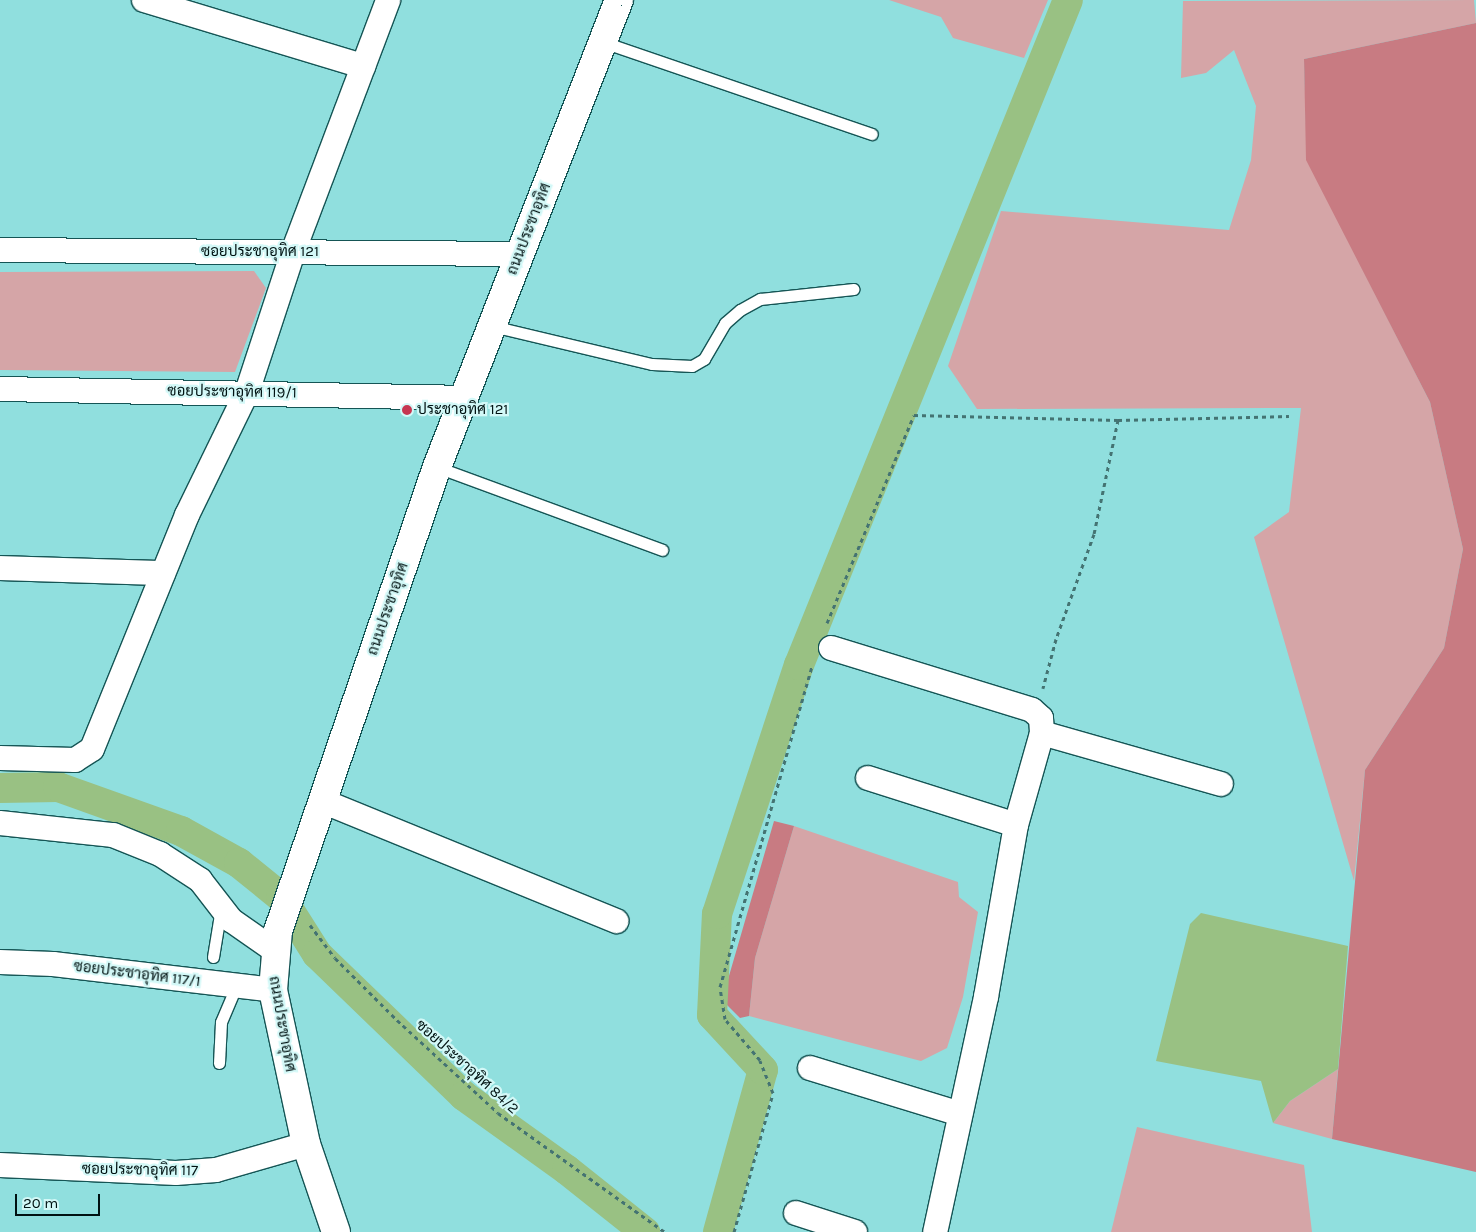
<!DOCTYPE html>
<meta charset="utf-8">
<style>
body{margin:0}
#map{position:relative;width:1476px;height:1232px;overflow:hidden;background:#90dfde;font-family:Karla,Sarabun,sans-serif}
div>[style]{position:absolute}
.green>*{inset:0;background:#d5a5a7}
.forest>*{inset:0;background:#c87b82}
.water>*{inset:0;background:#99c183}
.canal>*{height:30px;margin:-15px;padding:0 15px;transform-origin:15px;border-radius:15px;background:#99c183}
.path>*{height:3px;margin-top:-1.5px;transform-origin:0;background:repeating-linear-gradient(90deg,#447372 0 4px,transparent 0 8px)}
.roads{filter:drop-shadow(1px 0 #155555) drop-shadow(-1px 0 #155555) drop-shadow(0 1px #155555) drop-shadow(0 -1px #155555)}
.service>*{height:11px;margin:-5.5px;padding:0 5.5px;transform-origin:5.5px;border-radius:5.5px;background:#fff}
.minor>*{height:24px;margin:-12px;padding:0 12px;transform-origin:12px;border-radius:12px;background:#fff}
.secondary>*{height:28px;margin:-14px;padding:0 14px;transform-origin:14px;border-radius:14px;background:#fff}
.dots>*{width:14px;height:14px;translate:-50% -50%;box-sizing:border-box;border:2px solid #d3f8f7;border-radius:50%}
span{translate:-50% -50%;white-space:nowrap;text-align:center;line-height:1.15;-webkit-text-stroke:4.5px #d3f8f7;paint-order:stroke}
.street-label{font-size:15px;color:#001212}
.poi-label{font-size:15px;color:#001212}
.left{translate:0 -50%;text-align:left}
.scale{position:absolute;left:15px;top:1194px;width:85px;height:22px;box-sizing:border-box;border:2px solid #001212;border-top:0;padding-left:6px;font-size:15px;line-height:18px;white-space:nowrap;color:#001212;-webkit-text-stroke:4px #d3f8f7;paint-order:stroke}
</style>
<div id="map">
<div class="green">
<div style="clip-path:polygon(889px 0,1048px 0,1024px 58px,953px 38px,941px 17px)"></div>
<div style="clip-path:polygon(1474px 0,1476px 23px,1304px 59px,1307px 160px,1430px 402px,1463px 549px,1444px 648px,1365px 770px,1354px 881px,1254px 537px,1289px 512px,1301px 408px,977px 409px,948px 366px,1001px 211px,1229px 230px,1251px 160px,1256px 106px,1234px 50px,1206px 73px,1181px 78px,1183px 1px)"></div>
<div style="clip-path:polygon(254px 271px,266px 288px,235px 372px,0 370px,0 272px)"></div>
<div style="clip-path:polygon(794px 826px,958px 882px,959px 897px,978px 912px,963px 997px,947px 1048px,921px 1061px,749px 1016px,755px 958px)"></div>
<div style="clip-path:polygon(1338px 1069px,1332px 1139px,1273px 1123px,1290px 1101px)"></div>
<div style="clip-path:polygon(1137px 1127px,1304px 1165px,1312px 1232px,1111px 1232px)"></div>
</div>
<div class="forest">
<div style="clip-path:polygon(1476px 23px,1476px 1172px,1332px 1139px,1365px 770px,1444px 648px,1463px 549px,1430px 402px,1306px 160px,1304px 59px)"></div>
<div style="clip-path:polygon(774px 821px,794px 826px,755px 958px,749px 1016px,740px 1018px,722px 1000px)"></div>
</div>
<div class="water">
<div style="clip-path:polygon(1201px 913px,1348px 946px,1338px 1069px,1290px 1101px,1273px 1123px,1261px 1081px,1156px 1061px,1190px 924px)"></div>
</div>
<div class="canal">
<div style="left:0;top:788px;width:58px;rotate:-1deg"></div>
<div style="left:58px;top:787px;width:131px;rotate:19.7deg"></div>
<div style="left:181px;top:831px;width:66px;rotate:28.9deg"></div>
<div style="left:239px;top:863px;width:54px;rotate:39deg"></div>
<div style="left:281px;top:897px;width:67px;rotate:57.7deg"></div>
<div style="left:317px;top:954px;width:204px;rotate:44deg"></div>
<div style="left:464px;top:1096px;width:127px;rotate:35.7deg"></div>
<div style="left:567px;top:1170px;width:100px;rotate:38.5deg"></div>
<div style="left:718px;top:1232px;width:168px;rotate:-74.5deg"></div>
<div style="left:763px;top:1070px;width:75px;rotate:-132.8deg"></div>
<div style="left:712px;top:1015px;width:101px;rotate:-87.2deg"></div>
<div style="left:717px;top:914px;width:262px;rotate:-71.8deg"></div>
<div style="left:799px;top:665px;width:717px;rotate:-67.98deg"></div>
</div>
<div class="path">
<div style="left:1118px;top:420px;width:171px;rotate:-1.3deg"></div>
<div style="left:827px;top:623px;width:225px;rotate:-67.3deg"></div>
<div style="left:914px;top:415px;width:204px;rotate:1.4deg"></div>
<div style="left:1118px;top:420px;width:116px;rotate:101.9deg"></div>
<div style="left:1094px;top:534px;width:112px;rotate:109.9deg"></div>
<div style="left:1056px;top:639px;width:51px;rotate:104.9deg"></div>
<div style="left:310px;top:925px;width:41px;rotate:52.9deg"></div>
<div style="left:335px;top:958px;width:88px;rotate:45deg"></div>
<div style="left:397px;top:1020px;width:137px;rotate:42.6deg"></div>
<div style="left:498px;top:1113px;width:205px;rotate:35.5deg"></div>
<div style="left:734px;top:1232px;width:144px;rotate:-74.3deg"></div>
<div style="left:773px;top:1093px;width:35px;rotate:-112deg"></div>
<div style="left:760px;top:1060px;width:54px;rotate:-130.5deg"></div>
<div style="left:725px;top:1019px;width:32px;rotate:-99deg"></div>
<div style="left:720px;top:987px;width:333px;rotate:-74deg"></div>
</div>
<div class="roads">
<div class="service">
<div style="left:603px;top:42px;width:284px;rotate:18.9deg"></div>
<div style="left:492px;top:326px;width:164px;rotate:13.4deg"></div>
<div style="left:652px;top:364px;width:40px;rotate:2.9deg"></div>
<div style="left:692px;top:366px;width:14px;rotate:-30deg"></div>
<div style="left:704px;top:359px;width:42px;rotate:-59.7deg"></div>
<div style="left:725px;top:323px;width:20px;rotate:-41deg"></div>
<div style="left:740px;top:310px;width:23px;rotate:-29deg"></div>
<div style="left:760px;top:299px;width:94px;rotate:-6.1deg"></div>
<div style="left:437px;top:467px;width:240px;rotate:20.2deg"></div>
<div style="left:213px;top:957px;width:50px;rotate:-80.7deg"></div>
<div style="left:219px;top:1063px;width:41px;rotate:-87.2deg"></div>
<div style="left:221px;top:1022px;width:39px;rotate:-67deg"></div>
</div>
<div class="minor">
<div style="left:144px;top:0;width:229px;rotate:16.8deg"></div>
<div style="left:0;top:250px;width:519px;rotate:0.44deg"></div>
<div style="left:0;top:389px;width:464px;rotate:1.1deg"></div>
<div style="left:0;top:568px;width:163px;rotate:1.8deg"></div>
<div style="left:831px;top:648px;width:210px;rotate:17.1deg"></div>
<div style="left:1032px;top:710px;width:12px;rotate:42deg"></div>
<div style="left:1041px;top:718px;width:15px;rotate:86deg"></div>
<div style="left:1042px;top:733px;width:96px;rotate:105.8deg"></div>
<div style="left:1016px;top:825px;width:175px;rotate:99.9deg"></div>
<div style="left:986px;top:997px;width:240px;rotate:102.2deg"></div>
<div style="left:1042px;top:733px;width:186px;rotate:15.9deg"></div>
<div style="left:0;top:758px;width:75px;rotate:1.5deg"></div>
<div style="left:75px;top:760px;width:20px;rotate:-33deg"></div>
<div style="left:92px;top:749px;width:253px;rotate:-67.9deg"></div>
<div style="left:187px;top:515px;width:137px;rotate:-64deg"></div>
<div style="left:247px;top:392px;width:147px;rotate:-71.8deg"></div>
<div style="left:293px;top:252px;width:269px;rotate:-69.3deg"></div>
<div style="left:868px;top:778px;width:155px;rotate:17.6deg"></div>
<div style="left:322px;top:801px;width:318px;rotate:22.2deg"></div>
<div style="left:0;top:823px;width:114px;rotate:6.1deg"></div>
<div style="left:113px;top:835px;width:51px;rotate:22deg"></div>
<div style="left:160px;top:854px;width:48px;rotate:33deg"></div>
<div style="left:200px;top:880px;width:51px;rotate:52.2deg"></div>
<div style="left:231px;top:920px;width:52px;rotate:34.9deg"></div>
<div style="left:0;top:962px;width:53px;rotate:2.2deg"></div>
<div style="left:53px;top:964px;width:222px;rotate:6.7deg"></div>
<div style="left:810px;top:1068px;width:157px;rotate:17deg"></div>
<div style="left:0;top:1165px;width:176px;rotate:2.6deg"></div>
<div style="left:176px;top:1173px;width:40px;rotate:-4.3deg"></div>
<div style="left:216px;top:1170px;width:94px;rotate:-16.1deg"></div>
<div style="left:796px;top:1213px;width:62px;rotate:17.9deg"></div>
</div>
<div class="secondary">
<div style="left:336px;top:1232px;width:93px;rotate:-108.8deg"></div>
<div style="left:306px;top:1144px;width:157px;rotate:-102.1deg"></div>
<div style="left:273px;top:990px;width:59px;rotate:-85.2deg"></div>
<div style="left:278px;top:931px;width:490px;rotate:-71.1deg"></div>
<div style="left:437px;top:467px;width:501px;rotate:-68.71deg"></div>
</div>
</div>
<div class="dots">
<div style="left:407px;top:410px;background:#c63651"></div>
</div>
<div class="street-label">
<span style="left:529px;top:229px;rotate:-69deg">ถนนประชาอุทิศ</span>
<span style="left:260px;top:252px">ซอยประชาอุทิศ 121</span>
<span style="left:232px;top:392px;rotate:1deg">ซอยประชาอุทิศ 119/1</span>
<span style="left:388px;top:609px;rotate:-71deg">ถนนประชาอุทิศ</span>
<span style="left:137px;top:974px;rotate:7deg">ซอยประชาอุทิศ 117/1</span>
<span style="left:282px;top:1024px;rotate:80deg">ถนนประชาอุทิศ</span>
<span style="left:467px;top:1067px;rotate:42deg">ซอยประชาอุทิศ 84/2</span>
<span style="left:140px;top:1170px;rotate:1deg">ซอยประชาอุทิศ 117</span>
</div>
<div class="poi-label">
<span class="left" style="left:417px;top:410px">ประชาอุทิศ 121</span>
</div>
<div class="scale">20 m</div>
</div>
